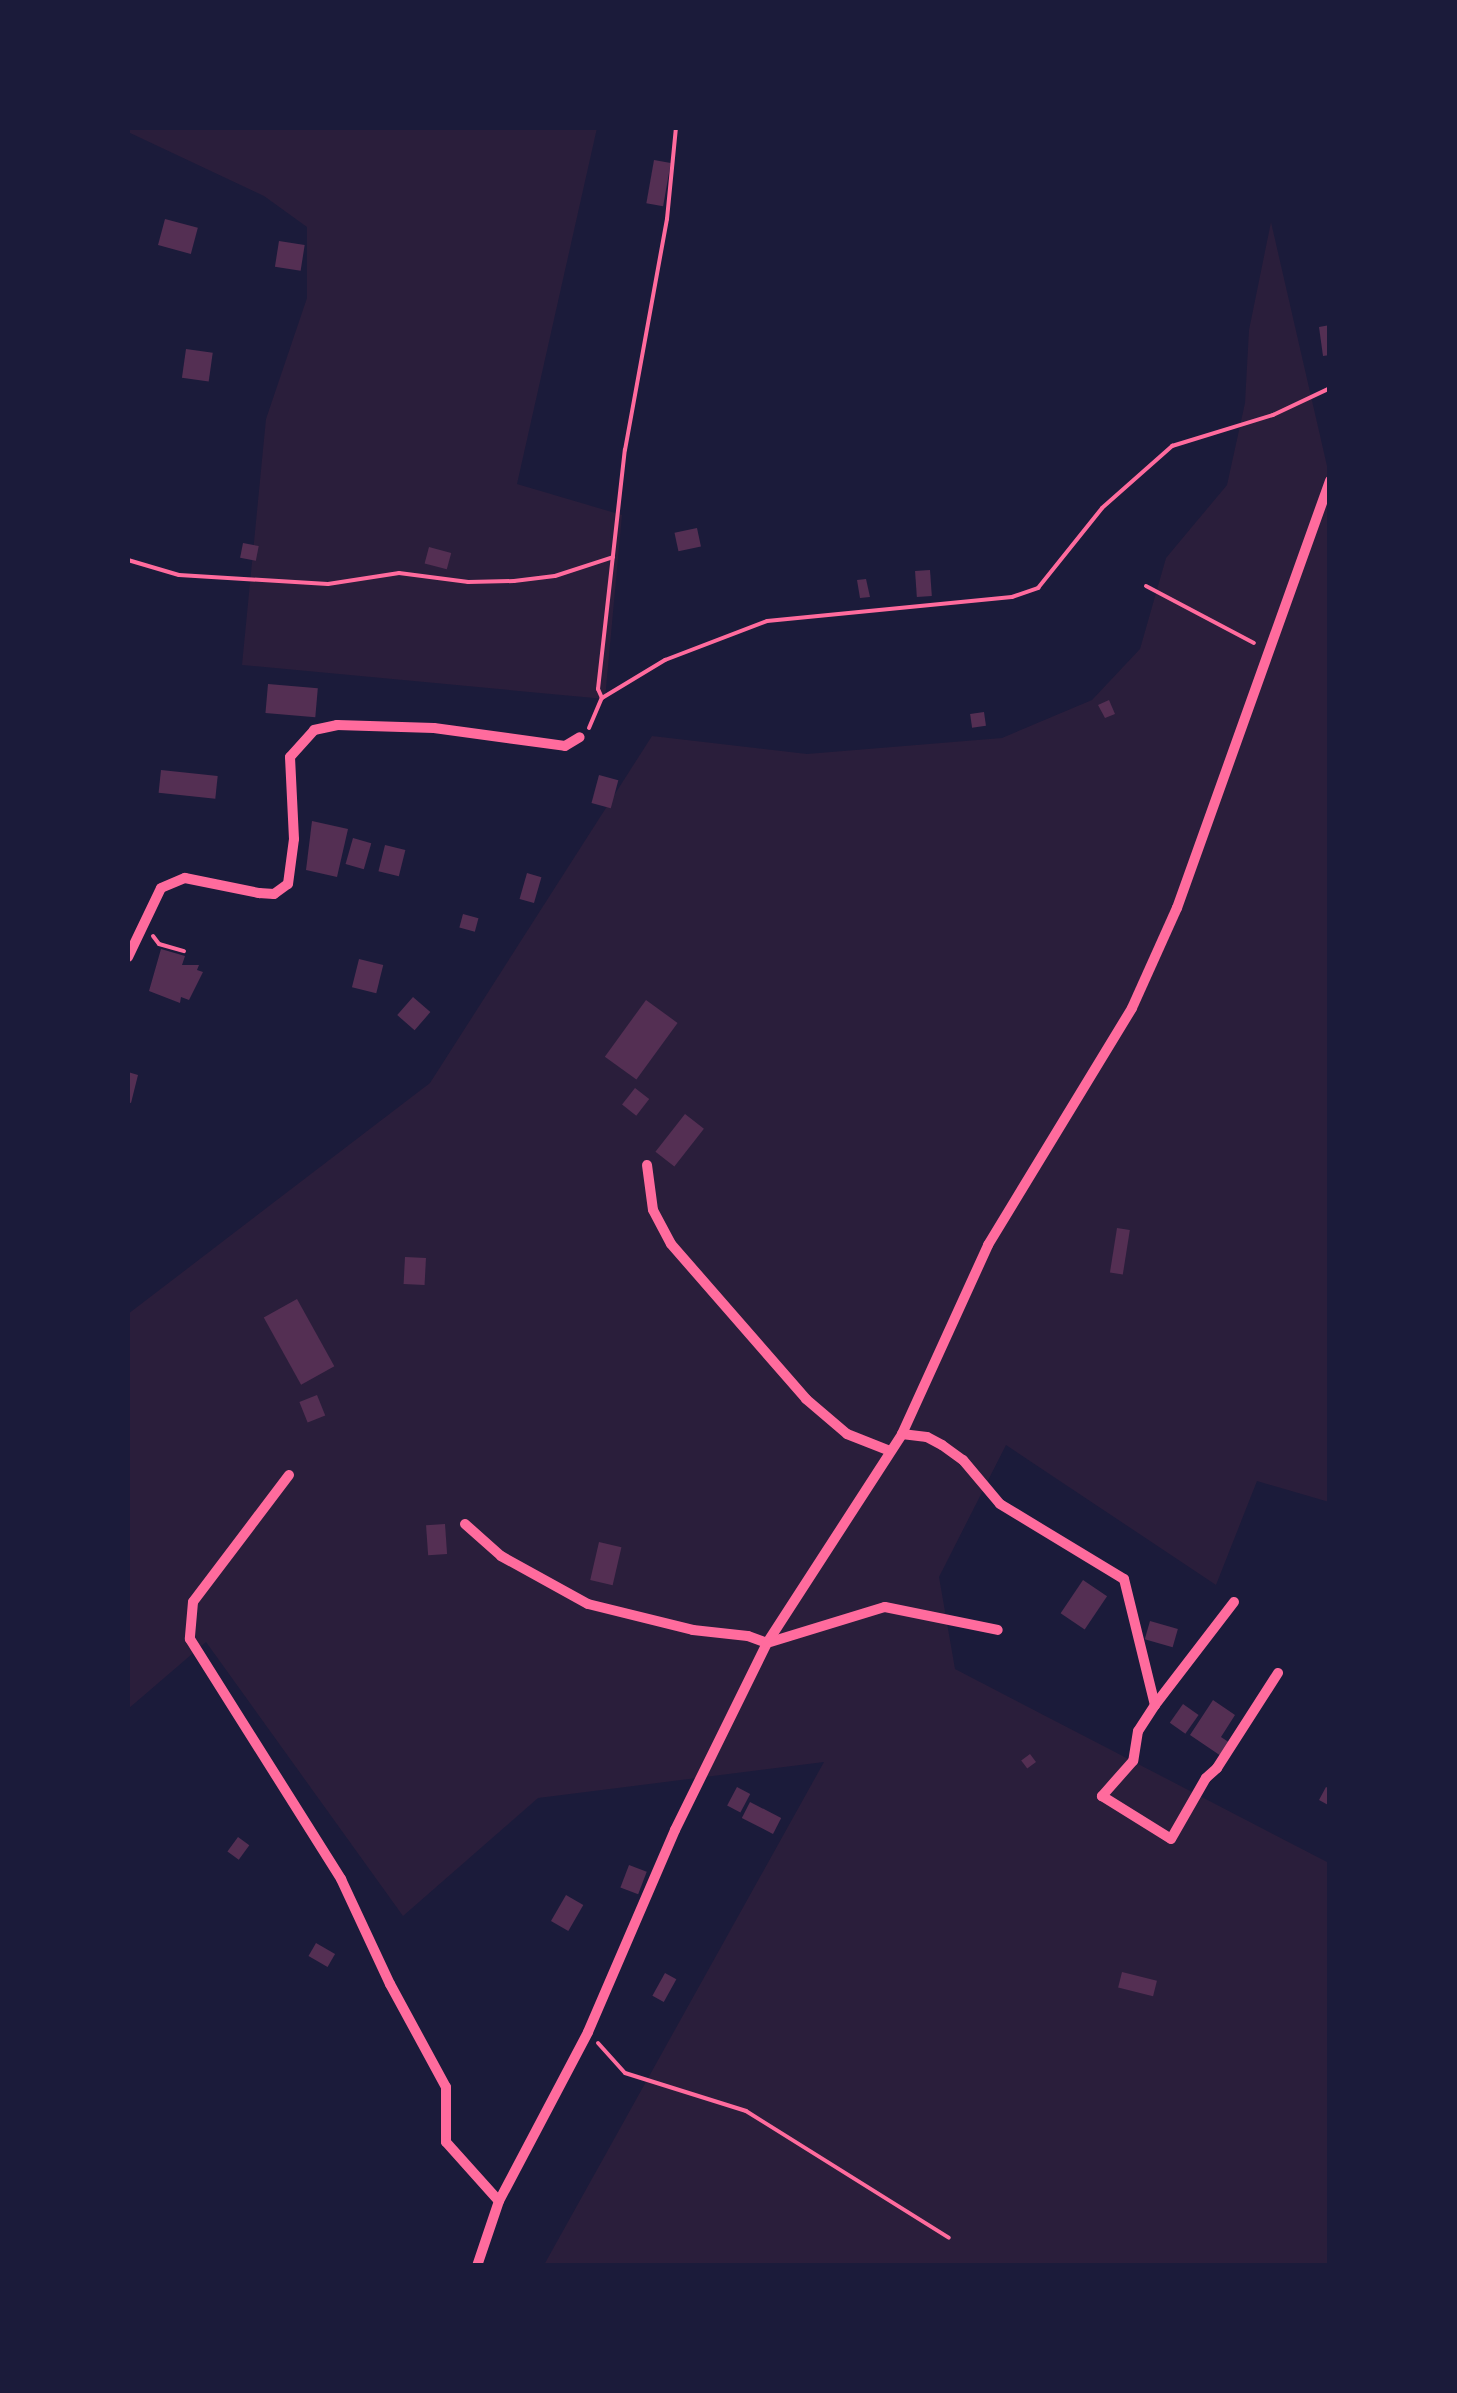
<!DOCTYPE html>
<style>
body{margin:0}
#map{position:relative;width:1457px;height:2393px;overflow:hidden;background:#1b1b3a;font-family:Cabin,sans-serif}
div>[style]{position:absolute}
.green>*{inset:0;background:#2a1e3b}
.building>*{inset:0;background:#542f53;transform-origin:0 0}
.path>*{height:4px;margin:-2px;padding:0 2px;transform-origin:2px;border-radius:2px;background:#ff6b9d}
.minor>*{height:10px;margin:-5px;padding:0 5px;transform-origin:5px;border-radius:5px;background:#ff6b9d}
span{translate:-50% -50%;white-space:nowrap;text-align:center;line-height:1.15;-webkit-text-stroke:10px #1b1b3a;paint-order:stroke}
.frame{position:absolute;inset:0;border:130px solid #1b1b3a;pointer-events:none}
</style>
<div id="map">
<div class="green">
<div style="clip-path:polygon(128px 128px,597px 128px,517px 484px,622px 515px,605px 699px,242px 665px,266px 419px,307px 298px,307px 227px,264px 196px,128px 132px)"></div>
<div style="clip-path:polygon(1271px 222px,1330px 479px,1329px 1502px,1257px 1481px,1216px 1585px,1006px 1445px,939px 1577px,955px 1669px,1329px 1863px,1329px 2265px,544px 2265px,824px 1762px,538px 1798px,403px 1916px,206px 1642px,128px 1709px,128px 1314px,430px 1083px,652px 736px,807px 754px,1002px 738px,1092px 700px,1140px 649px,1166px 558px,1227px 485px,1245px 403px,1249px 330px)"></div>
</div>
<div class="building">
<div style="left:654px;top:160px;width:17px;height:44px;rotate:10deg"></div>
<div style="left:165px;top:219px;width:34px;height:27px;rotate:15deg"></div>
<div style="left:279px;top:241px;width:26px;height:26px;rotate:9deg"></div>
<div style="clip-path:polygon(1330px 325px,1330px 355px,1323px 356px,1319px 327px)"></div>
<div style="left:186px;top:349px;width:27px;height:29px;rotate:8deg"></div>
<div style="left:697px;top:528px;width:19px;height:23px;rotate:78deg"></div>
<div style="left:243px;top:543px;width:16px;height:15px;rotate:11deg"></div>
<div style="left:429px;top:547px;width:23px;height:17px;rotate:15deg"></div>
<div style="left:930px;top:570px;width:26px;height:15px;rotate:86deg"></div>
<div style="clip-path:polygon(866px 579px,870px 597px,860px 598px,857px 580px)"></div>
<div style="left:268px;top:684px;width:50px;height:29px;rotate:5deg"></div>
<div style="clip-path:polygon(1109px 700px,1115px 714px,1105px 718px,1098px 705px)"></div>
<div style="left:984px;top:712px;width:14px;height:14px;rotate:82deg"></div>
<div style="left:161px;top:770px;width:57px;height:23px;rotate:6deg"></div>
<div style="left:599px;top:775px;width:20px;height:29px;rotate:15deg"></div>
<div style="clip-path:polygon(312px 821px,348px 829px,337px 877px,306px 870px)"></div>
<div style="left:353px;top:838px;width:19px;height:27px;rotate:16deg"></div>
<div style="left:385px;top:845px;width:21px;height:27px;rotate:14deg"></div>
<div style="left:527px;top:873px;width:15px;height:27px;rotate:16deg"></div>
<div style="left:463px;top:914px;width:16px;height:14px;rotate:15deg"></div>
<div style="clip-path:polygon(161px 949px,185px 956px,182px 965px,199px 965px,197px 970px,203px 972px,189px 1000px,181px 997px,180px 1003px,149px 991px)"></div>
<div style="left:359px;top:959px;width:25px;height:29px;rotate:14deg"></div>
<div style="left:413px;top:997px;width:23px;height:24px;rotate:41deg"></div>
<div style="left:646px;top:1000px;width:39px;height:70px;rotate:36deg"></div>
<div style="clip-path:polygon(128px 1072px,138px 1075px,131px 1103px,128px 1102px)"></div>
<div style="left:635px;top:1088px;width:18px;height:21px;rotate:38deg"></div>
<div style="left:685px;top:1114px;width:24px;height:48px;rotate:38deg"></div>
<div style="left:1117px;top:1228px;width:13px;height:45px;rotate:9deg"></div>
<div style="left:405px;top:1257px;width:21px;height:27px;rotate:3deg"></div>
<div style="left:297px;top:1299px;width:77px;height:38px;rotate:61deg"></div>
<div style="left:317px;top:1395px;width:22px;height:19px;rotate:68deg"></div>
<div style="left:445px;top:1524px;width:30px;height:19px;rotate:86deg"></div>
<div style="left:599px;top:1542px;width:23px;height:39px;rotate:13deg"></div>
<div style="left:1083px;top:1580px;width:29px;height:40px;rotate:34deg"></div>
<div style="left:1150px;top:1621px;width:29px;height:19px;rotate:16deg"></div>
<div style="clip-path:polygon(1213px 1700px,1235px 1715px,1221px 1737px,1230px 1743px,1221px 1756px,1190px 1735px)"></div>
<div style="left:1183px;top:1704px;width:19px;height:23px;rotate:35deg"></div>
<div style="left:1030px;top:1754px;width:10px;height:11px;rotate:53deg"></div>
<div style="left:737px;top:1787px;width:15px;height:21px;rotate:28deg"></div>
<div style="clip-path:polygon(1326px 1787px,1330px 1789px,1330px 1806px,1319px 1800px)"></div>
<div style="left:750px;top:1802px;width:35px;height:18px;rotate:27deg"></div>
<div style="left:238px;top:1837px;width:14px;height:18px;rotate:36deg"></div>
<div style="left:629px;top:1865px;width:19px;height:24px;rotate:21deg"></div>
<div style="left:566px;top:1895px;width:20px;height:30px;rotate:30deg"></div>
<div style="left:316px;top:1943px;width:22px;height:15px;rotate:30deg"></div>
<div style="left:1122px;top:1972px;width:36px;height:16px;rotate:14deg"></div>
<div style="left:665px;top:1973px;width:13px;height:26px;rotate:29deg"></div>
</div>
<div class="path">
<div style="left:128px;top:560px;width:53px;rotate:16.4deg"></div>
<div style="left:179px;top:575px;width:149px;rotate:3.5deg"></div>
<div style="left:328px;top:584px;width:72px;rotate:-8.8deg"></div>
<div style="left:399px;top:573px;width:70px;rotate:7.4deg"></div>
<div style="left:468px;top:582px;width:46px;rotate:-1.2deg"></div>
<div style="left:514px;top:581px;width:41px;rotate:-7deg"></div>
<div style="left:555px;top:576px;width:61px;rotate:-18.1deg"></div>
<div style="left:1146px;top:586px;width:122px;rotate:27.8deg"></div>
<div style="left:602px;top:698px;width:74px;rotate:-31.1deg"></div>
<div style="left:665px;top:660px;width:109px;rotate:-20.9deg"></div>
<div style="left:767px;top:621px;width:246px;rotate:-5.6deg"></div>
<div style="left:1012px;top:597px;width:28px;rotate:-19deg"></div>
<div style="left:1038px;top:588px;width:102px;rotate:-51.3deg"></div>
<div style="left:1102px;top:508px;width:94px;rotate:-41.5deg"></div>
<div style="left:1172px;top:446px;width:106px;rotate:-17.1deg"></div>
<div style="left:1273px;top:415px;width:63px;rotate:-25.3deg"></div>
<div style="left:589px;top:728px;width:33px;rotate:-67deg"></div>
<div style="left:602px;top:698px;width:10px;rotate:-114deg"></div>
<div style="left:598px;top:689px;width:241px;rotate:-83.6deg"></div>
<div style="left:625px;top:450px;width:235px;rotate:-79.7deg"></div>
<div style="left:667px;top:219px;width:91px;rotate:-84.4deg"></div>
<div style="left:153px;top:936px;width:10px;rotate:53deg"></div>
<div style="left:159px;top:944px;width:26px;rotate:16deg"></div>
<div style="left:598px;top:2043px;width:40px;rotate:48deg"></div>
<div style="left:625px;top:2073px;width:127px;rotate:17.4deg"></div>
<div style="left:746px;top:2111px;width:239px;rotate:32deg"></div>
</div>
<div class="minor">
<div style="left:128px;top:957px;width:76px;rotate:-64.4deg"></div>
<div style="left:161px;top:888px;width:26px;rotate:-23deg"></div>
<div style="left:185px;top:878px;width:76px;rotate:11.5deg"></div>
<div style="left:259px;top:893px;width:15px;rotate:4deg"></div>
<div style="left:274px;top:894px;width:17px;rotate:-36deg"></div>
<div style="left:288px;top:884px;width:45px;rotate:-82.4deg"></div>
<div style="left:294px;top:839px;width:82px;rotate:-92.8deg"></div>
<div style="left:290px;top:757px;width:36px;rotate:-48deg"></div>
<div style="left:314px;top:730px;width:24px;rotate:-12deg"></div>
<div style="left:337px;top:725px;width:97px;rotate:1.8deg"></div>
<div style="left:434px;top:728px;width:132px;rotate:7.8deg"></div>
<div style="left:565px;top:746px;width:17px;rotate:-31deg"></div>
<div style="left:647px;top:1165px;width:45px;rotate:82.4deg"></div>
<div style="left:653px;top:1210px;width:38px;rotate:62deg"></div>
<div style="left:671px;top:1244px;width:206px;rotate:48.9deg"></div>
<div style="left:806px;top:1399px;width:54px;rotate:40.5deg"></div>
<div style="left:847px;top:1434px;width:46px;rotate:21.6deg"></div>
<div style="left:902px;top:1434px;width:25px;rotate:7deg"></div>
<div style="left:927px;top:1437px;width:17px;rotate:28deg"></div>
<div style="left:942px;top:1445px;width:26px;rotate:36deg"></div>
<div style="left:963px;top:1460px;width:57px;rotate:49.9deg"></div>
<div style="left:1000px;top:1504px;width:145px;rotate:31.2deg"></div>
<div style="left:1124px;top:1579px;width:130px;rotate:76.2deg"></div>
<div style="left:289px;top:1475px;width:159px;rotate:127.1deg"></div>
<div style="left:193px;top:1602px;width:37px;rotate:95deg"></div>
<div style="left:190px;top:1639px;width:284px;rotate:57.8deg"></div>
<div style="left:341px;top:1879px;width:116px;rotate:65deg"></div>
<div style="left:390px;top:1984px;width:117px;rotate:61.5deg"></div>
<div style="left:446px;top:2087px;width:55px;rotate:90deg"></div>
<div style="left:446px;top:2142px;width:79px;rotate:48.1deg"></div>
<div style="left:465px;top:1524px;width:48px;rotate:41.6deg"></div>
<div style="left:501px;top:1556px;width:99px;rotate:28.9deg"></div>
<div style="left:588px;top:1604px;width:108px;rotate:13.9deg"></div>
<div style="left:693px;top:1630px;width:55px;rotate:6.2deg"></div>
<div style="left:748px;top:1636px;width:20px;rotate:20deg"></div>
<div style="left:767px;top:1643px;width:123px;rotate:-17deg"></div>
<div style="left:885px;top:1607px;width:115px;rotate:11.5deg"></div>
<div style="left:1234px;top:1602px;width:130px;rotate:127.5deg"></div>
<div style="left:1155px;top:1705px;width:31px;rotate:123deg"></div>
<div style="left:1138px;top:1731px;width:30px;rotate:99deg"></div>
<div style="left:1133px;top:1761px;width:47px;rotate:131.5deg"></div>
<div style="left:1102px;top:1796px;width:81px;rotate:31.9deg"></div>
<div style="left:1171px;top:1839px;width:70px;rotate:-60.2deg"></div>
<div style="left:1206px;top:1778px;width:15px;rotate:-42deg"></div>
<div style="left:1217px;top:1768px;width:113px;rotate:-57.3deg"></div>
<div style="left:477px;top:2266px;width:69px;rotate:-71.3deg"></div>
<div style="left:499px;top:2201px;width:191px;rotate:-62.2deg"></div>
<div style="left:588px;top:2032px;width:220px;rotate:-66.7deg"></div>
<div style="left:675px;top:1830px;width:208px;rotate:-63.8deg"></div>
<div style="left:767px;top:1643px;width:249px;rotate:-57.1deg"></div>
<div style="left:902px;top:1434px;width:208px;rotate:-65.5deg"></div>
<div style="left:988px;top:1245px;width:277px;rotate:-58.7deg"></div>
<div style="left:1132px;top:1008px;width:110px;rotate:-65.8deg"></div>
<div style="left:1177px;top:908px;width:454px;rotate:-70.3deg"></div>
</div>
<div class="frame"></div>
</div>
